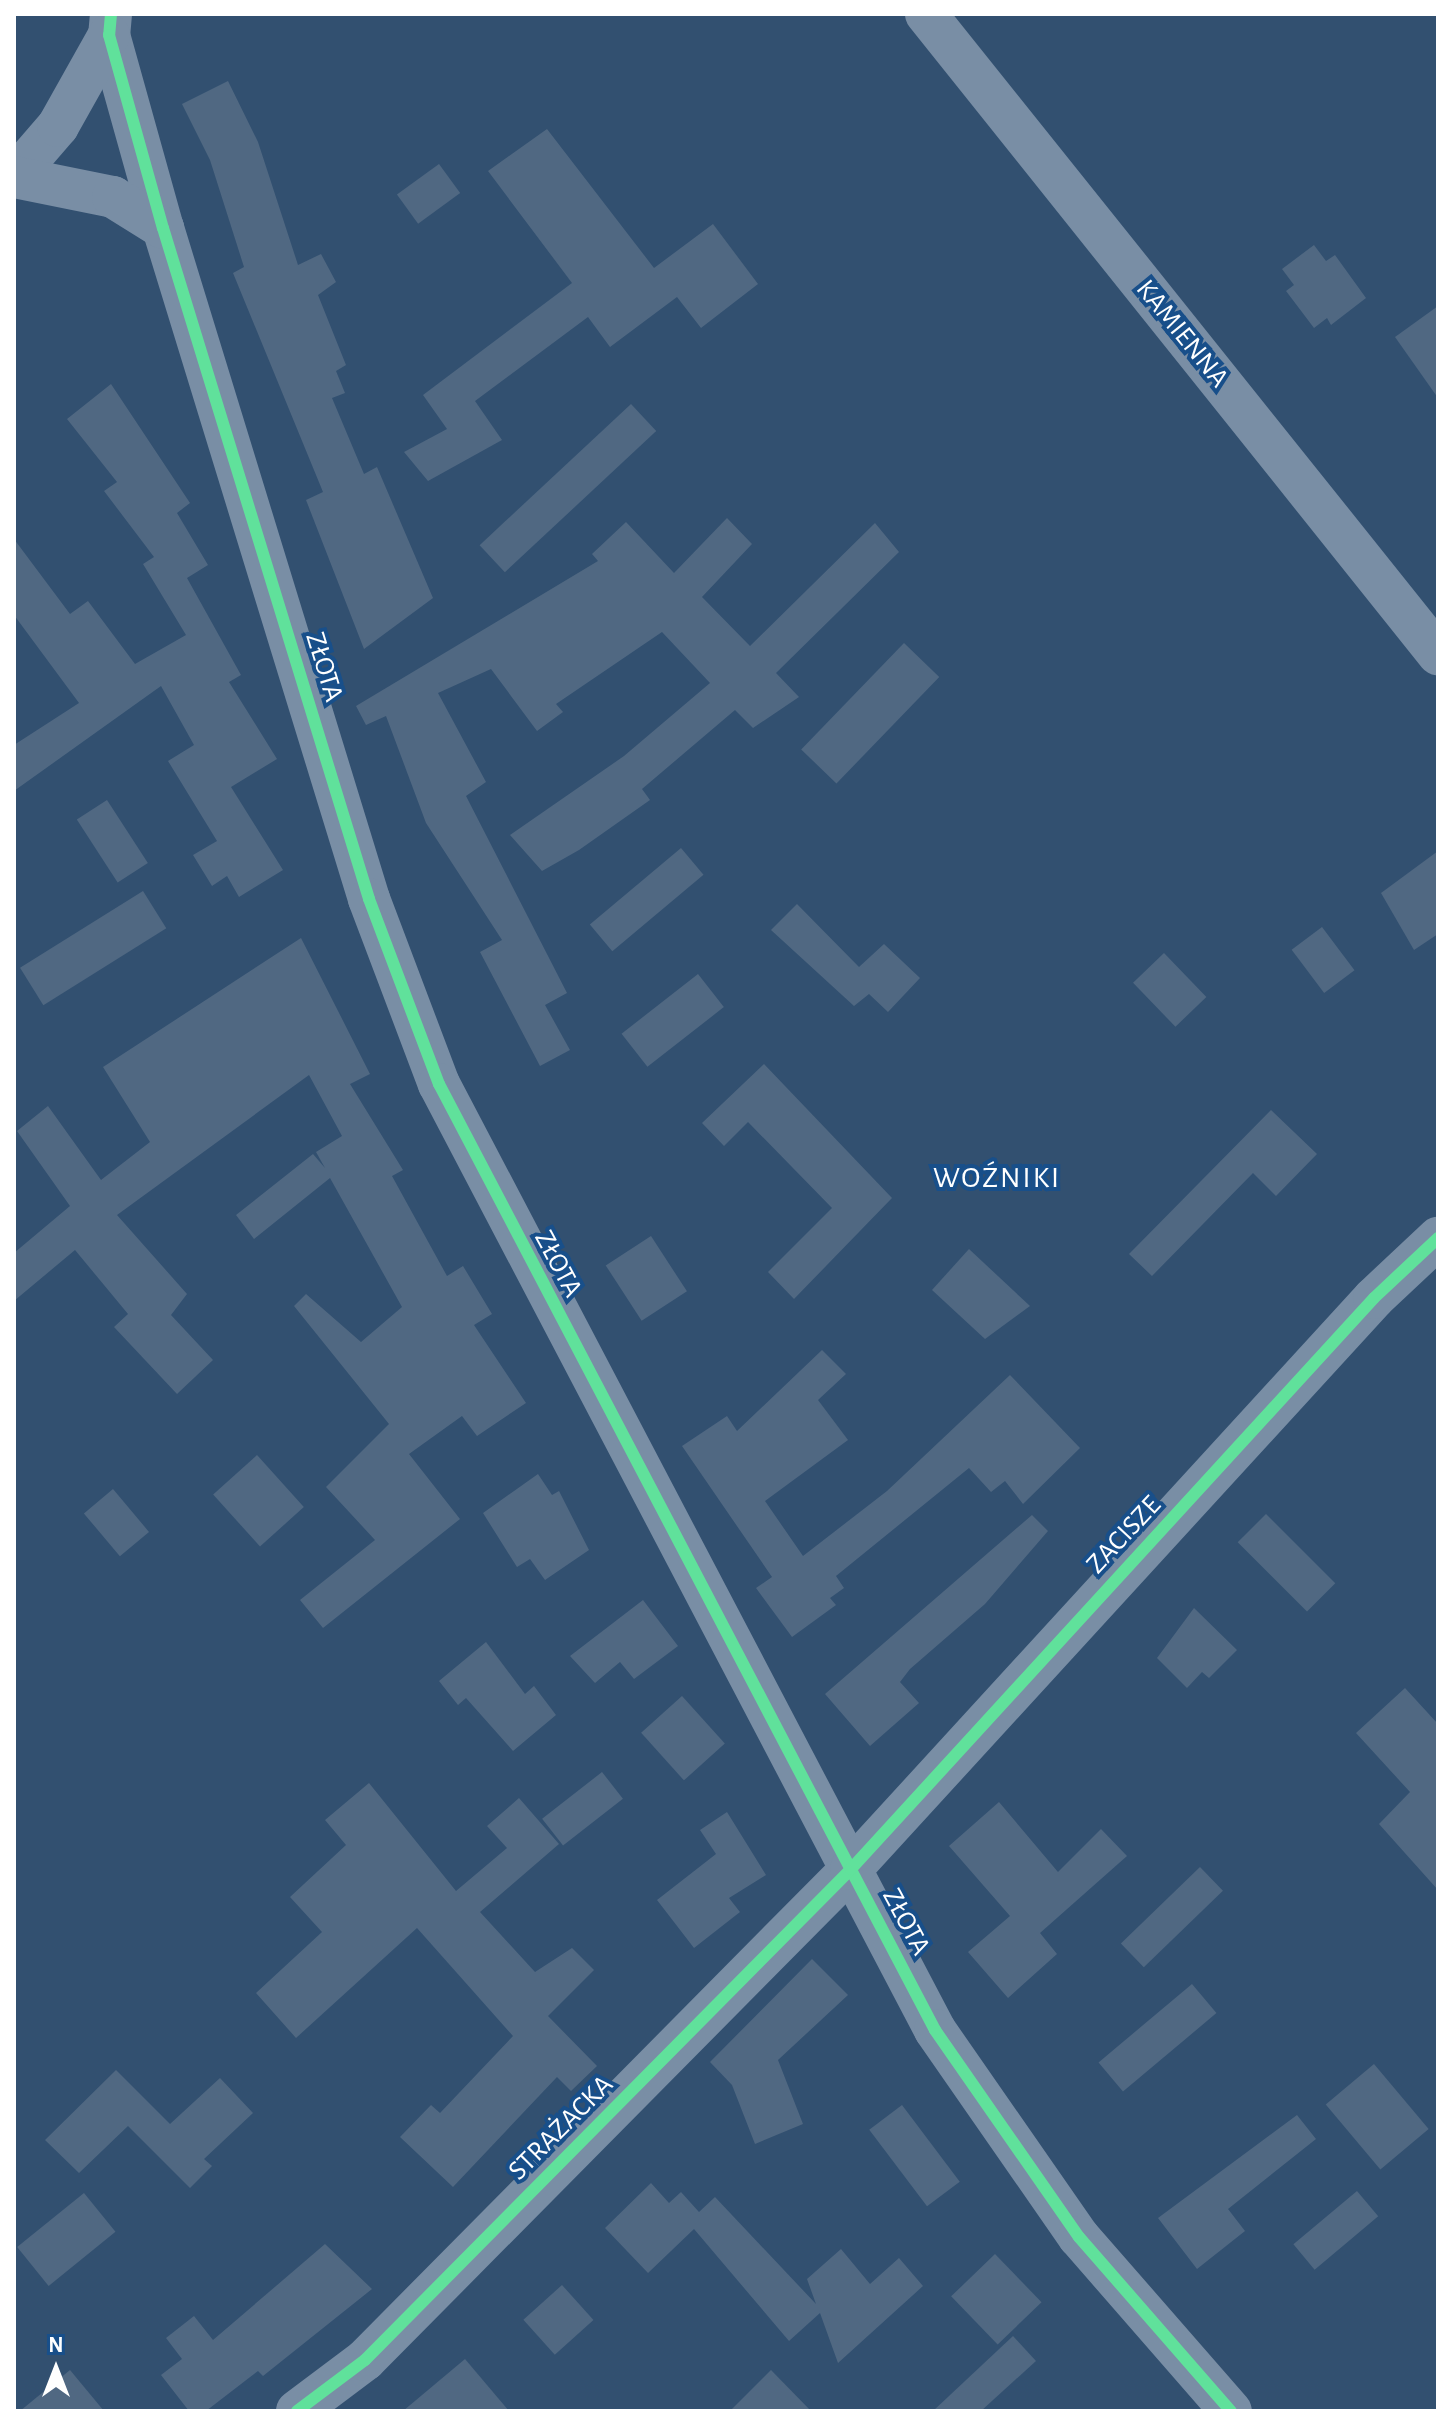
<!DOCTYPE html>
<meta charset="utf-8">
<style>
body{margin:0}
#map{position:relative;width:1452px;height:2425px;overflow:hidden;background:#325070;font-family:"Alegreya Sans",sans-serif}
div>[style]{position:absolute}
.building>*{inset:0;background:#506882;transform-origin:0 0}
.street>*{height:42px;margin:-21px;padding:0 21px;transform-origin:21px;border-radius:21px;background:#798ea5}
.cycleway>*{height:12px;margin:-6px;padding:0 6px;transform-origin:6px;border-radius:6px;background:#60e19b}
span{translate:-50% -50%;white-space:nowrap;text-align:center;line-height:1.15;-webkit-text-stroke:8px #184f8a;paint-order:stroke}
.street-label{font-size:28px;color:#fff}
.neighbourhood-label{font-size:30px;color:#fff;letter-spacing:2px}
.frame{position:absolute;inset:0;border:16px solid #fff;pointer-events:none}
.north{position:absolute;left:16px;top:2329px;width:80px;height:80px;-webkit-text-stroke:6px #184f8a;paint-order:stroke;rotate:0deg;font-size:22px;font-weight:700;line-height:32px;text-align:center;color:#fff}
.north::after{content:'';display:block;margin:auto;width:28px;height:36px;background:#fff;clip-path:polygon(50% 0,100% 100%,50% 72%,0 100%)}
</style>
<div id="map">
<div class="building">
<div style="clip-path:polygon(228px 81px,258px 142px,298px 265px,321px 254px,336px 282px,318px 295px,346px 365px,336px 371px,345px 393px,332px 398px,364px 474px,377px 467px,433px 598px,364px 649px,306px 500px,323px 492px,233px 273px,244px 267px,210px 160px,182px 104px)"></div>
<div style="clip-path:polygon(547px 129px,654px 268px,713px 224px,758px 284px,701px 328px,677px 297px,610px 347px,588px 317px,475px 401px,502px 440px,428px 481px,404px 452px,447px 429px,423px 395px,572px 283px,488px 171px)"></div>
<div style="left:439px;top:164px;width:36px;height:52px;rotate:54deg"></div>
<div style="clip-path:polygon(1314px 245px,1326px 261px,1335px 255px,1366px 298px,1331px 325px,1327px 318px,1314px 328px,1286px 291px,1294px 285px,1282px 269px)"></div>
<div style="clip-path:polygon(1438px 306px,1438px 398px,1395px 337px)"></div>
<div style="clip-path:polygon(111px 384px,190px 503px,177px 513px,208px 565px,187px 578px,241px 675px,229px 682px,277px 759px,231px 787px,283px 870px,239px 897px,227px 876px,212px 886px,193px 855px,217px 841px,168px 761px,194px 745px,161px 686px,14px 791px,14px 745px,79px 703px,14px 615px,14px 539px,70px 614px,88px 601px,135px 664px,186px 635px,143px 564px,154px 557px,104px 491px,117px 482px,67px 419px)"></div>
<div style="left:631px;top:404px;width:37px;height:207px;rotate:47deg"></div>
<div style="clip-path:polygon(727px 518px,752px 544px,702px 597px,750px 646px,875px 523px,899px 552px,776px 673px,799px 697px,753px 728px,735px 710px,642px 789px,650px 800px,579px 850px,542px 871px,510px 835px,624px 756px,710px 683px,662px 632px,556px 704px,563px 712px,537px 731px,491px 669px,438px 693px,486px 782px,466px 796px,567px 993px,545px 1005px,570px 1050px,540px 1066px,480px 952px,502px 940px,426px 823px,386px 716px,366px 725px,356px 706px,598px 561px,592px 554px,626px 522px,674px 573px)"></div>
<div style="left:904px;top:643px;width:49px;height:148px;rotate:44deg"></div>
<div style="left:107px;top:800px;width:75px;height:36px;rotate:57deg"></div>
<div style="left:681px;top:848px;width:35px;height:119px;rotate:50deg"></div>
<div style="clip-path:polygon(1438px 851px,1438px 934px,1414px 950px,1381px 893px)"></div>
<div style="left:143px;top:891px;width:44px;height:145px;rotate:58deg"></div>
<div style="clip-path:polygon(797px 904px,859px 967px,884px 944px,920px 978px,888px 1012px,869px 994px,854px 1006px,771px 930px)"></div>
<div style="left:1322px;top:927px;width:54px;height:38px;rotate:53deg"></div>
<div style="clip-path:polygon(301px 938px,370px 1074px,350px 1084px,403px 1170px,392px 1176px,447px 1276px,463px 1266px,492px 1314px,474px 1325px,526px 1403px,477px 1436px,462px 1416px,409px 1454px,460px 1519px,323px 1628px,300px 1600px,375px 1540px,326px 1487px,389px 1424px,294px 1306px,306px 1294px,361px 1342px,402px 1307px,330px 1178px,254px 1239px,236px 1215px,313px 1154px,325px 1168px,316px 1152px,342px 1136px,309px 1075px,117px 1215px,187px 1294px,171px 1315px,213px 1360px,177px 1394px,114px 1327px,128px 1314px,75px 1250px,14px 1301px,14px 1253px,70px 1206px,17px 1131px,48px 1106px,101px 1180px,150px 1142px,103px 1067px)"></div>
<div style="left:1164px;top:953px;width:61px;height:43px;rotate:46deg"></div>
<div style="left:698px;top:974px;width:42px;height:97px;rotate:52deg"></div>
<div style="clip-path:polygon(764px 1064px,892px 1198px,794px 1299px,768px 1272px,832px 1208px,748px 1122px,724px 1146px,702px 1123px)"></div>
<div style="clip-path:polygon(1271px 1110px,1317px 1154px,1276px 1196px,1253px 1173px,1152px 1276px,1129px 1254px)"></div>
<div style="left:651px;top:1236px;width:66px;height:54px;rotate:57deg"></div>
<div style="clip-path:polygon(969px 1249px,1030px 1306px,985px 1339px,932px 1290px)"></div>
<div style="clip-path:polygon(822px 1350px,846px 1374px,818px 1400px,848px 1440px,765px 1501px,803px 1556px,887px 1491px,1010px 1375px,1080px 1448px,1023px 1504px,1005px 1481px,991px 1492px,969px 1468px,836px 1576px,844px 1588px,830px 1598px,836px 1605px,792px 1637px,756px 1588px,772px 1577px,682px 1446px,727px 1416px,737px 1431px)"></div>
<div style="left:257px;top:1455px;width:70px;height:59px;rotate:48deg"></div>
<div style="clip-path:polygon(538px 1474px,552px 1495px,559px 1491px,589px 1550px,545px 1580px,530px 1559px,517px 1567px,483px 1513px)"></div>
<div style="left:113px;top:1489px;width:56px;height:38px;rotate:50deg"></div>
<div style="left:1266px;top:1514px;width:98px;height:40px;rotate:45deg"></div>
<div style="clip-path:polygon(1032px 1515px,1048px 1531px,985px 1604px,910px 1669px,900px 1682px,919px 1703px,870px 1746px,825px 1694px)"></div>
<div style="clip-path:polygon(643px 1600px,678px 1646px,634px 1679px,620px 1662px,595px 1683px,570px 1656px)"></div>
<div style="clip-path:polygon(1194px 1608px,1237px 1650px,1209px 1678px,1202px 1672px,1187px 1688px,1157px 1658px)"></div>
<div style="clip-path:polygon(486px 1642px,525px 1694px,534px 1686px,556px 1715px,513px 1751px,466px 1698px,458px 1705px,439px 1681px)"></div>
<div style="clip-path:polygon(1405px 1688px,1438px 1724px,1438px 1890px,1379px 1824px,1410px 1792px,1356px 1733px)"></div>
<div style="left:682px;top:1696px;width:64px;height:55px;rotate:48deg"></div>
<div style="left:602px;top:1772px;width:34px;height:76px;rotate:52deg"></div>
<div style="clip-path:polygon(369px 1783px,456px 1891px,507px 1848px,487px 1826px,519px 1798px,559px 1844px,480px 1912px,535px 1972px,572px 1948px,594px 1970px,548px 2016px,597px 2066px,571px 2091px,557px 2077px,453px 2187px,400px 2137px,431px 2105px,440px 2113px,513px 2036px,417px 1928px,296px 2038px,256px 1993px,322px 1932px,290px 1897px,346px 1845px,325px 1820px)"></div>
<div style="clip-path:polygon(999px 1802px,1058px 1872px,1101px 1829px,1127px 1856px,1040px 1933px,1057px 1954px,1008px 1998px,968px 1952px,1010px 1916px,949px 1846px)"></div>
<div style="clip-path:polygon(727px 1812px,766px 1875px,729px 1898px,740px 1912px,694px 1948px,657px 1900px,716px 1854px,700px 1830px)"></div>
<div style="left:1200px;top:1867px;width:33px;height:110px;rotate:46deg"></div>
<div style="clip-path:polygon(812px 1959px,848px 1995px,778px 2060px,803px 2124px,755px 2144px,732px 2085px,710px 2062px)"></div>
<div style="left:1192px;top:1984px;width:38px;height:122px;rotate:50deg"></div>
<div style="left:1374px;top:2064px;width:85px;height:63px;rotate:50deg"></div>
<div style="clip-path:polygon(116px 2070px,170px 2124px,220px 2078px,253px 2113px,204px 2159px,212px 2166px,190px 2188px,128px 2126px,79px 2173px,45px 2140px)"></div>
<div style="left:902px;top:2105px;width:96px;height:41px;rotate:53deg"></div>
<div style="clip-path:polygon(1297px 2115px,1316px 2139px,1228px 2209px,1245px 2231px,1197px 2269px,1158px 2218px)"></div>
<div style="clip-path:polygon(651px 2183px,669px 2203px,681px 2192px,699px 2212px,715px 2197px,816px 2304px,807px 2279px,841px 2249px,870px 2284px,899px 2258px,923px 2286px,838px 2363px,820px 2313px,789px 2341px,694px 2229px,648px 2273px,605px 2228px)"></div>
<div style="left:1357px;top:2191px;width:33px;height:83px;rotate:50deg"></div>
<div style="left:84px;top:2193px;width:50px;height:86px;rotate:51deg"></div>
<div style="clip-path:polygon(325px 2244px,372px 2289px,263px 2376px,258px 2371px,206px 2411px,189px 2411px,161px 2375px,182px 2359px,166px 2338px,194px 2316px,213px 2340px)"></div>
<div style="left:995px;top:2254px;width:67px;height:61px;rotate:46deg"></div>
<div style="left:562px;top:2285px;width:47px;height:52px;rotate:48deg"></div>
<div style="clip-path:polygon(1013px 2336px,1036px 2361px,981px 2411px,933px 2411px)"></div>
<div style="clip-path:polygon(465px 2359px,509px 2411px,403px 2411px)"></div>
<div style="clip-path:polygon(70px 2370px,104px 2411px,20px 2411px)"></div>
<div style="clip-path:polygon(771px 2370px,811px 2411px,730px 2411px)"></div>
</div>
<div class="street">
<div style="left:111px;top:14px;width:21px;rotate:95deg"></div>
<div style="left:109px;top:35px;width:200px;rotate:74.4deg"></div>
<div style="left:163px;top:228px;width:702px;rotate:72.93deg"></div>
<div style="left:369px;top:899px;width:198px;rotate:69.3deg"></div>
<div style="left:439px;top:1084px;width:1068px;rotate:62.33deg"></div>
<div style="left:935px;top:2030px;width:252px;rotate:55.2deg"></div>
<div style="left:1079px;top:2237px;width:231px;rotate:48.9deg"></div>
<div style="left:926px;top:14px;width:820px;rotate:51.34deg"></div>
<div style="left:14px;top:177px;width:67px;rotate:-49.2deg"></div>
<div style="left:58px;top:126px;width:104px;rotate:-60.7deg"></div>
<div style="left:14px;top:177px;width:101px;rotate:11.4deg"></div>
<div style="left:113px;top:197px;width:59px;rotate:31.8deg"></div>
<div style="left:297px;top:2411px;width:85px;rotate:-36.9deg"></div>
<div style="left:365px;top:2360px;width:691px;rotate:-45.29deg"></div>
<div style="left:851px;top:1869px;width:774px;rotate:-47.51deg"></div>
<div style="left:1374px;top:1298px;width:88px;rotate:-43.2deg"></div>
</div>
<div class="cycleway">
<div style="left:111px;top:14px;width:21px;rotate:95deg"></div>
<div style="left:109px;top:35px;width:200px;rotate:74.4deg"></div>
<div style="left:163px;top:228px;width:702px;rotate:72.93deg"></div>
<div style="left:369px;top:899px;width:198px;rotate:69.3deg"></div>
<div style="left:439px;top:1084px;width:1068px;rotate:62.33deg"></div>
<div style="left:935px;top:2030px;width:252px;rotate:55.2deg"></div>
<div style="left:1079px;top:2237px;width:231px;rotate:48.9deg"></div>
<div style="left:297px;top:2411px;width:85px;rotate:-36.9deg"></div>
<div style="left:365px;top:2360px;width:691px;rotate:-45.29deg"></div>
<div style="left:851px;top:1869px;width:774px;rotate:-47.51deg"></div>
<div style="left:1374px;top:1298px;width:88px;rotate:-43.2deg"></div>
</div>
<div class="street-label">
<span style="left:1182px;top:334px;rotate:51deg">KAMIENNA</span>
<span style="left:324px;top:667px;rotate:73deg">ZŁOTA</span>
<span style="left:558px;top:1264px;rotate:62deg">ZŁOTA</span>
<span style="left:1124px;top:1535px;rotate:-47deg">ZACISZE</span>
<span style="left:906px;top:1922px;rotate:62deg">ZŁOTA</span>
<span style="left:561px;top:2128px;rotate:-45deg">STRAŻACKA</span>
</div>
<div class="neighbourhood-label">
<span style="left:997px;top:1178px">WOŹNIKI</span>
</div>
<div class="frame"></div>
<div class="north">N</div>
</div>
